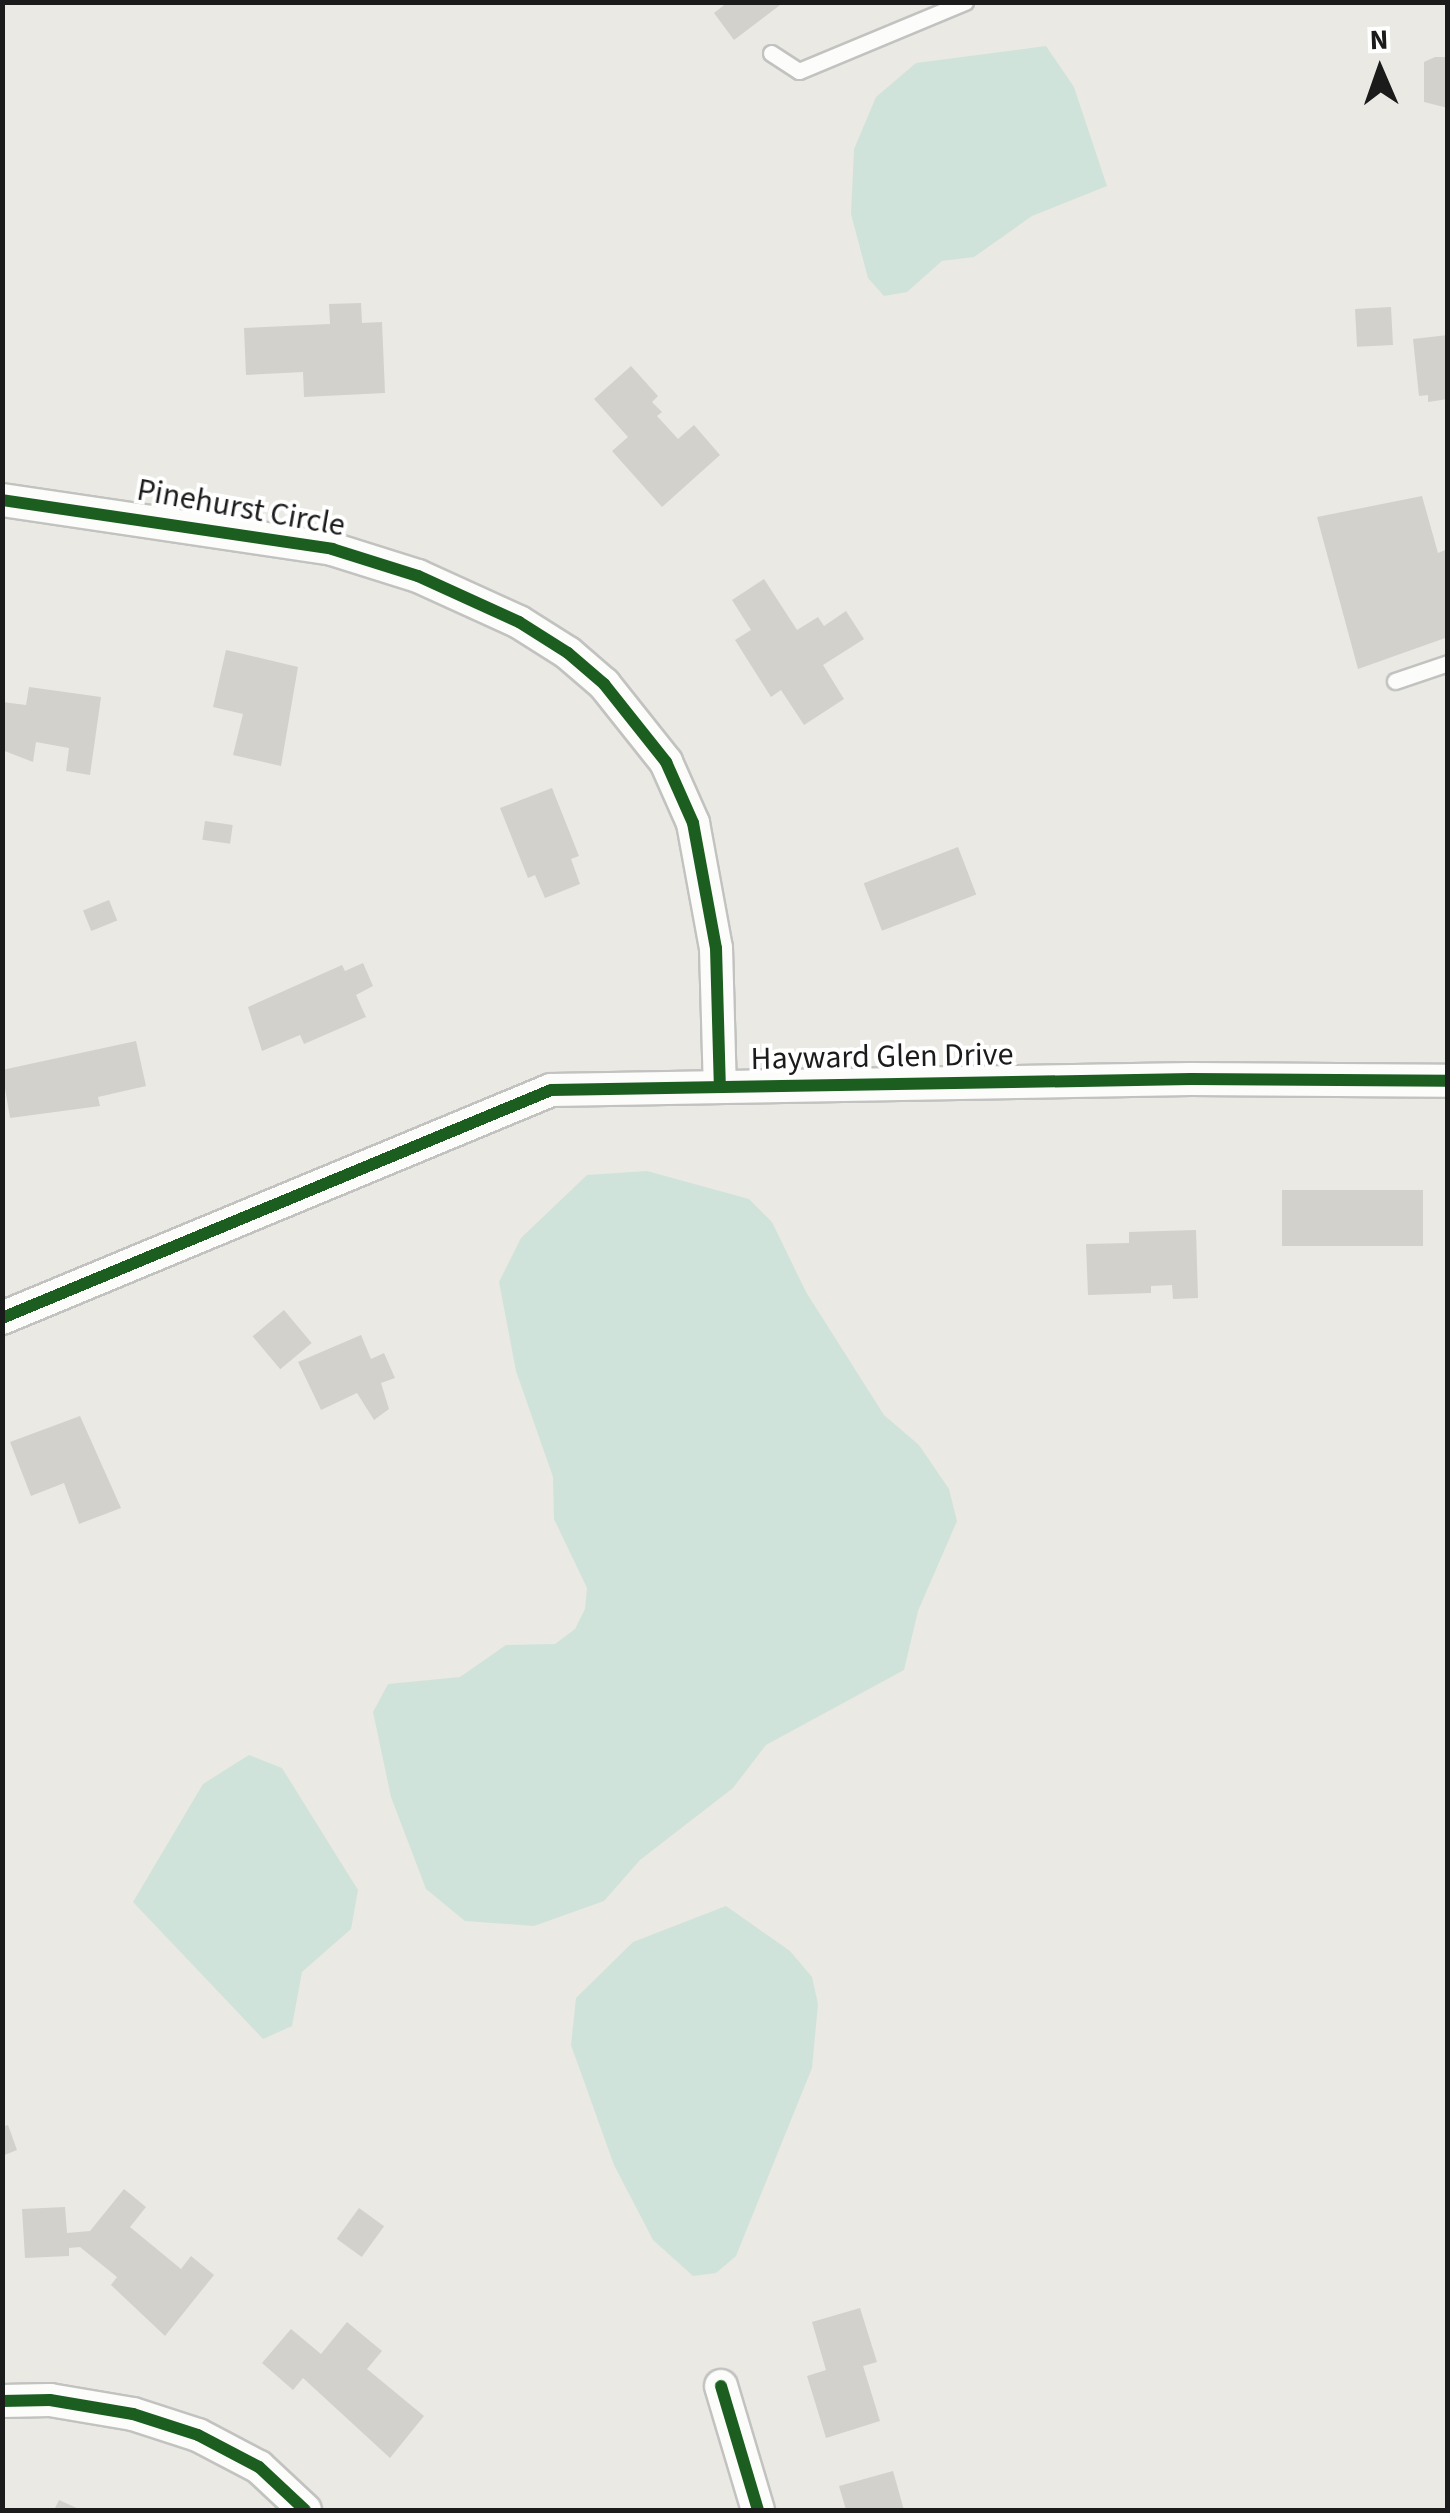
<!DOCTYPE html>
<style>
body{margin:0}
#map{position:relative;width:1450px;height:2513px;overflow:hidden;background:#eae9e4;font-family:"Source Sans 3",sans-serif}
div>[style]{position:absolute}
.wetland>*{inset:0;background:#d0e3da}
.building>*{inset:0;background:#d3d1cc;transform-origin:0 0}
.roads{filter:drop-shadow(2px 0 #c2c2c0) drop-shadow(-2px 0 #c2c2c0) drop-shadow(0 2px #c2c2c0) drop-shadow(0 -2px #c2c2c0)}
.service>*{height:15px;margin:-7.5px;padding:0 7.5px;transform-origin:7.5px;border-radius:7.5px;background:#fcfcfb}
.minor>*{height:32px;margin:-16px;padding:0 16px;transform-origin:16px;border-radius:16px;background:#fcfcfb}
.cycleway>*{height:12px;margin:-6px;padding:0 6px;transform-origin:6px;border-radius:6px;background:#1b5e20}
span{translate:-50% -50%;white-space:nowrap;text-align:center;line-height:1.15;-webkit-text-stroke:8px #fff;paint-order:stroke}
.street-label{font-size:32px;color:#1b1b1b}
.frame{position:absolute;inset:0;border:5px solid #1b1b1b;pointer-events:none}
.north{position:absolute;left:1330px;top:20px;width:100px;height:100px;-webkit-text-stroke:8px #fff;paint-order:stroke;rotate:358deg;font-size:28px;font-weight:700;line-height:40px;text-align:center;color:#1b1b1b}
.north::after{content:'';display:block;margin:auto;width:35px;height:45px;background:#1b1b1b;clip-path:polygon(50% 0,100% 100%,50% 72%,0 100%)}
</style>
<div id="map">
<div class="wetland">
<div style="clip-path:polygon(1046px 46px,1074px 87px,1107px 186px,1032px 216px,974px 257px,942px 261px,907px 292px,884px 296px,868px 278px,851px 214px,854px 149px,876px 97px,916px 63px)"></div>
<div style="clip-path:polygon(647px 1171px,749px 1199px,772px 1222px,806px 1292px,884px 1415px,919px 1445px,949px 1489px,957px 1521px,918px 1611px,904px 1670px,766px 1745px,733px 1788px,640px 1860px,604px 1901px,534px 1926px,465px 1921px,426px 1889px,391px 1797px,373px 1712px,388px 1684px,460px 1677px,506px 1645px,555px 1644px,575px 1629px,585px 1609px,587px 1588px,554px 1519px,553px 1477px,516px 1371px,499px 1282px,521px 1238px,587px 1175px)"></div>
<div style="clip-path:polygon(249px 1755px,282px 1768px,358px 1890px,351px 1929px,302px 1972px,292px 2026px,263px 2039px,133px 1902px,203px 1784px)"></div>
<div style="clip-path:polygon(726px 1906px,790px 1951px,812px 1977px,818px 2004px,812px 2068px,736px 2256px,716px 2273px,693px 2276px,653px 2240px,614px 2165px,571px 2045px,576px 1998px,633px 1942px)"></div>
</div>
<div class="building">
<div style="clip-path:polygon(728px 2px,784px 2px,734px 40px,714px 13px)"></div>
<div style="clip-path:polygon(1435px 57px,1448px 57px,1448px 108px,1424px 102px,1424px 62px)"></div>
<div style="clip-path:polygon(361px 303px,362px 323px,382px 322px,385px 393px,304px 397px,303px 372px,246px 375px,244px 328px,330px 324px,329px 304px)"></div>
<div style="left:1391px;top:307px;width:38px;height:36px;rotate:87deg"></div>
<div style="clip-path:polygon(1448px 335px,1448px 399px,1428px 402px,1428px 395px,1419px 396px,1413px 339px)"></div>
<div style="clip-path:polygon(631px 366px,658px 396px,652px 402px,662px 412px,657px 416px,678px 439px,694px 425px,720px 455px,662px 507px,612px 451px,628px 437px,594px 399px)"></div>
<div style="clip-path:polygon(1422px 496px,1438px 553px,1445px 550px,1448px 558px,1448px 637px,1358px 669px,1317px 517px)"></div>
<div style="clip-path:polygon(764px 579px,797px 630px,818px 617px,824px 626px,846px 611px,864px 639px,823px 665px,844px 699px,804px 725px,781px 690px,771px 697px,735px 640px,751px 630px,732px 600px)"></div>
<div style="clip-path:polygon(226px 650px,298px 667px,281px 766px,233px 755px,243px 714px,213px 707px)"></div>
<div style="clip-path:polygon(29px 687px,101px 697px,90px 775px,66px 771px,69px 748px,36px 742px,33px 762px,2px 750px,2px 702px,26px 705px)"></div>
<div style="clip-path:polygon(552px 788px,579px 856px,571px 859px,580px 884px,545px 898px,535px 875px,528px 878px,500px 808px)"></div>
<div style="left:205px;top:821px;width:28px;height:19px;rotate:8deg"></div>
<div style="left:958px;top:847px;width:51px;height:101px;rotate:69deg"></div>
<div style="left:109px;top:900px;width:22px;height:28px;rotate:68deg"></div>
<div style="clip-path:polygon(363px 963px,373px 986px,356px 995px,366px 1017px,304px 1044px,300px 1035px,262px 1051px,248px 1007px,342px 965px,345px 971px)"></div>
<div style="clip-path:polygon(136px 1041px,146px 1086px,98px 1097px,100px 1106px,10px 1118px,2px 1070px)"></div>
<div style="left:1423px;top:1190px;width:56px;height:141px;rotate:90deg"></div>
<div style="clip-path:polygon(1196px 1230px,1198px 1298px,1173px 1299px,1172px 1285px,1151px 1286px,1151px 1293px,1088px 1295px,1086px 1244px,1129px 1243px,1129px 1232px)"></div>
<div style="left:284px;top:1310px;width:43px;height:41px;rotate:50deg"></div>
<div style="clip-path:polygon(361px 1335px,371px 1359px,384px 1353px,395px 1378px,381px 1383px,389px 1409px,374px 1420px,357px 1393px,321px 1410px,298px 1362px)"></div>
<div style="clip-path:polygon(80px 1416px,121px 1508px,79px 1524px,64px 1483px,31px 1496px,10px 1442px)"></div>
<div style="clip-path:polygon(8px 2125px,17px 2150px,2px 2156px,2px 2127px)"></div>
<div style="clip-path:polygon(124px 2189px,146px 2207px,130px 2227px,181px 2269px,191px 2256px,214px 2275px,165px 2336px,111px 2285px,117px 2277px,80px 2247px,69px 2248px,69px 2256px,25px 2258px,22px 2209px,65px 2207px,67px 2233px,90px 2231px)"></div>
<div style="left:359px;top:2208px;width:31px;height:38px;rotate:36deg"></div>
<div style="clip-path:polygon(860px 2308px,877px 2362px,863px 2366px,880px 2421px,826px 2438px,807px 2376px,826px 2370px,812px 2322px)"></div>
<div style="clip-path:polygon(347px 2322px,382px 2351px,367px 2369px,424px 2416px,390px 2458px,303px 2378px,293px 2390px,262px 2363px,291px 2329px,321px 2354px)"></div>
<div style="clip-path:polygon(893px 2471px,904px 2510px,846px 2510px,839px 2486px)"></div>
<div style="clip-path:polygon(59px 2500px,81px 2510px,54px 2510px)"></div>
</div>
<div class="roads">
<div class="service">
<div style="left:771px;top:53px;width:33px;rotate:33deg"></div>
<div style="left:799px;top:71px;width:180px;rotate:-22.6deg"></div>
<div style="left:1395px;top:681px;width:56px;rotate:-18.8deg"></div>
</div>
<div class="minor">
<div style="left:2px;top:500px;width:334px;rotate:8.4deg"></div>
<div style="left:332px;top:549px;width:90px;rotate:17.4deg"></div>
<div style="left:418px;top:576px;width:111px;rotate:24.5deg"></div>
<div style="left:519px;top:622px;width:58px;rotate:32.3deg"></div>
<div style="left:568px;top:653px;width:48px;rotate:40.7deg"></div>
<div style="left:604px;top:684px;width:100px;rotate:51.5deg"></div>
<div style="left:666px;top:762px;width:67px;rotate:66.1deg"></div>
<div style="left:693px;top:823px;width:127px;rotate:79.6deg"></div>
<div style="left:716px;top:948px;width:139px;rotate:88.4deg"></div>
<div style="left:2px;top:1318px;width:594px;rotate:-22.55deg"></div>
<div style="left:551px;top:1090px;width:640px;rotate:-0.98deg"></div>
<div style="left:1191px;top:1079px;width:257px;rotate:0.4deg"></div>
<div style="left:721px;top:2386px;width:129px;rotate:73.4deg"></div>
<div style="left:2px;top:2401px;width:48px;rotate:-1.2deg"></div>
<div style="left:50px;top:2400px;width:84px;rotate:9.6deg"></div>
<div style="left:133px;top:2414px;width:68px;rotate:17.9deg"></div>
<div style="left:198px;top:2435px;width:69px;rotate:27.7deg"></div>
<div style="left:259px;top:2467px;width:63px;rotate:43.1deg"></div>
</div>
</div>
<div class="cycleway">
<div style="left:2px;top:500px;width:334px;rotate:8.4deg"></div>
<div style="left:332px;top:549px;width:90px;rotate:17.4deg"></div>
<div style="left:418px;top:576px;width:111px;rotate:24.5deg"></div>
<div style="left:519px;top:622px;width:58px;rotate:32.3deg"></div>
<div style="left:568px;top:653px;width:48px;rotate:40.7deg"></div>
<div style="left:604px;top:684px;width:100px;rotate:51.5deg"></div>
<div style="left:666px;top:762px;width:67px;rotate:66.1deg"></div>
<div style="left:693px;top:823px;width:127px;rotate:79.6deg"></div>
<div style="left:716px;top:948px;width:139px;rotate:88.4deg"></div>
<div style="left:2px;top:1318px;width:594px;rotate:-22.55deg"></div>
<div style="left:551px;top:1090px;width:640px;rotate:-0.98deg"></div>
<div style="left:1191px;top:1079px;width:257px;rotate:0.4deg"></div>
<div style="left:721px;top:2386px;width:129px;rotate:73.4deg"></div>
<div style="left:2px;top:2401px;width:48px;rotate:-1.2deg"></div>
<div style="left:50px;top:2400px;width:84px;rotate:9.6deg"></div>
<div style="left:133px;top:2414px;width:68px;rotate:17.9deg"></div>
<div style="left:198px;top:2435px;width:69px;rotate:27.7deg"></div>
<div style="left:259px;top:2467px;width:63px;rotate:43.1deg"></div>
</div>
<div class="street-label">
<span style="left:241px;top:508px;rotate:10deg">Pinehurst Circle</span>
<span style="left:882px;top:1057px;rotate:-1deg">Hayward Glen Drive</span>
</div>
<div class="frame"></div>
<div class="north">N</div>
</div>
